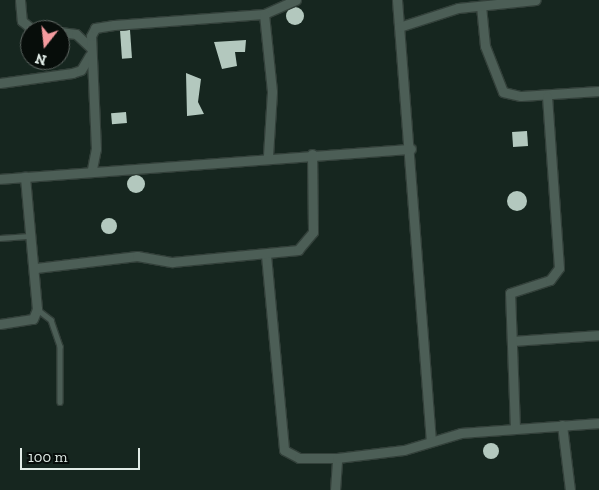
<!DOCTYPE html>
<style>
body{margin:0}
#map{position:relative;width:599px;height:490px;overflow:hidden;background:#16261f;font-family:"Zilla Slab",serif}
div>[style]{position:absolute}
.building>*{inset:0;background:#b3c8be;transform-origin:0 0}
.round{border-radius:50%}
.roads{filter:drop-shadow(1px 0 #33403a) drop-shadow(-1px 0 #33403a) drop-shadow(0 1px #33403a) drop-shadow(0 -1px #33403a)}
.service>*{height:4.5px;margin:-2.25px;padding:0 2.25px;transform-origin:2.25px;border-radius:2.25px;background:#4c5e56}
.minor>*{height:9px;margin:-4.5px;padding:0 4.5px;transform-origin:4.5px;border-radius:4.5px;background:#4c5e56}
span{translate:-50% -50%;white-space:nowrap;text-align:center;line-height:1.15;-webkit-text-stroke:5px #070d0a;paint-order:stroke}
.north{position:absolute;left:20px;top:20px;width:50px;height:50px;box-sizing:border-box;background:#070d0a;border:1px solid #5e6662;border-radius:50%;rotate:196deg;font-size:14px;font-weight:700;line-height:20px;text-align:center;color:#e1ece7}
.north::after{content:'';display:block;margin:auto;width:18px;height:22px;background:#f49b9f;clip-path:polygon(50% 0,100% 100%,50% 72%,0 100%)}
.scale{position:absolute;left:20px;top:448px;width:120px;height:22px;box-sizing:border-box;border:2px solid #e1ece7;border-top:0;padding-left:6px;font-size:15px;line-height:18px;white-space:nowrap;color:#e1ece7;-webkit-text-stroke:4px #070d0a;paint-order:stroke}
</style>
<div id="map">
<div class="building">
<div class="round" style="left:286px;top:7px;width:18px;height:18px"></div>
<div style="left:130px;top:30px;width:28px;height:10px;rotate:86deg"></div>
<div style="clip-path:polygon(246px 40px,245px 52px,235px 52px,237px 66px,222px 69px,214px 42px)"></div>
<div style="clip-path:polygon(186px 73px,201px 79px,198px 102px,204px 114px,187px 116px)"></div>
<div style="left:126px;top:112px;width:11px;height:15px;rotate:85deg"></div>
<div style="left:527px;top:131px;width:15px;height:15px;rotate:86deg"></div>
<div class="round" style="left:127px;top:175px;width:18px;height:18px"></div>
<div class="round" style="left:507px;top:191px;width:20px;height:20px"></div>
<div class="round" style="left:101px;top:218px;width:16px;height:16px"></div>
<div class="round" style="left:483px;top:443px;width:16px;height:16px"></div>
</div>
<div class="roads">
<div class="service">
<div style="left:0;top:238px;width:30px;rotate:-4deg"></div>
<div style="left:37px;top:309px;width:18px;rotate:38deg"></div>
<div style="left:51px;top:320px;width:28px;rotate:71deg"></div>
<div style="left:60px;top:346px;width:56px;rotate:90deg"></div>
</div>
<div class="minor">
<div style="left:20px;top:0;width:21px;rotate:85deg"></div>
<div style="left:22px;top:21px;width:14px;rotate:39deg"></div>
<div style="left:397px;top:0;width:440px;rotate:85.6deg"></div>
<div style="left:481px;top:6px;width:40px;rotate:84.3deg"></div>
<div style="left:485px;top:46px;width:49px;rotate:68.6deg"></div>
<div style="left:503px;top:92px;width:18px;rotate:13deg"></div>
<div style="left:521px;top:96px;width:78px;rotate:-3.7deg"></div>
<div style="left:264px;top:14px;width:35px;rotate:-24deg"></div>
<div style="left:399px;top:27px;width:62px;rotate:-17.9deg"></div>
<div style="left:458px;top:8px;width:78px;rotate:-5.9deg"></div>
<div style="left:60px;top:32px;width:16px;rotate:7deg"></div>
<div style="left:76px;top:34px;width:19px;rotate:43deg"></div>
<div style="left:0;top:83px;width:73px;rotate:-7.9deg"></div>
<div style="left:72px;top:73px;width:9px;rotate:-18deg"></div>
<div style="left:81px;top:70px;width:17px;rotate:-59deg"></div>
<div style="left:92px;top:169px;width:20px;rotate:-79deg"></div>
<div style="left:96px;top:149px;width:113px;rotate:-92.5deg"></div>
<div style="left:91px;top:36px;width:9px;rotate:-63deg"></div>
<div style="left:95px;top:28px;width:19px;rotate:-9deg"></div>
<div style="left:114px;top:25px;width:150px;rotate:-4.2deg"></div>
<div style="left:264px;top:14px;width:78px;rotate:84.1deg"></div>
<div style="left:272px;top:92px;width:64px;rotate:93.6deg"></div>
<div style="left:0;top:179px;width:412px;rotate:-4.2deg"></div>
<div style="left:266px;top:255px;width:196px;rotate:84.7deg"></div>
<div style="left:284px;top:450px;width:17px;rotate:28deg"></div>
<div style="left:299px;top:458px;width:38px"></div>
<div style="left:36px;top:268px;width:102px;rotate:-6.8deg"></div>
<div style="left:137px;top:256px;width:36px;rotate:10deg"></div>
<div style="left:172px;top:262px;width:127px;rotate:-5.4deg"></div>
<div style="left:298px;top:250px;width:23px;rotate:-50deg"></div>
<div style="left:313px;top:232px;width:78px;rotate:-90.7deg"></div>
<div style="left:0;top:324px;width:33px;rotate:-9deg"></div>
<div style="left:33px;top:319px;width:11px;rotate:-68deg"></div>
<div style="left:37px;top:309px;width:133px;rotate:-95.2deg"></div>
<div style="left:513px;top:341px;width:86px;rotate:-4deg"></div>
<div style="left:562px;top:425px;width:65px;rotate:83deg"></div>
<div style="left:515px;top:428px;width:135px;rotate:-92.1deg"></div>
<div style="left:510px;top:293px;width:42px;rotate:-18deg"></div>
<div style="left:550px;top:280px;width:15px;rotate:-53deg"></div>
<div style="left:559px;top:268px;width:172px;rotate:-94deg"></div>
<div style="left:335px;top:490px;width:32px;rotate:-86deg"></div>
<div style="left:337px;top:458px;width:67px;rotate:-6.8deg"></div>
<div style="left:404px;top:450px;width:59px;rotate:-16.6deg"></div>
<div style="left:461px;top:433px;width:138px;rotate:-4.1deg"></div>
</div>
</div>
<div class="north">N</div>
<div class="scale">100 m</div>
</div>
